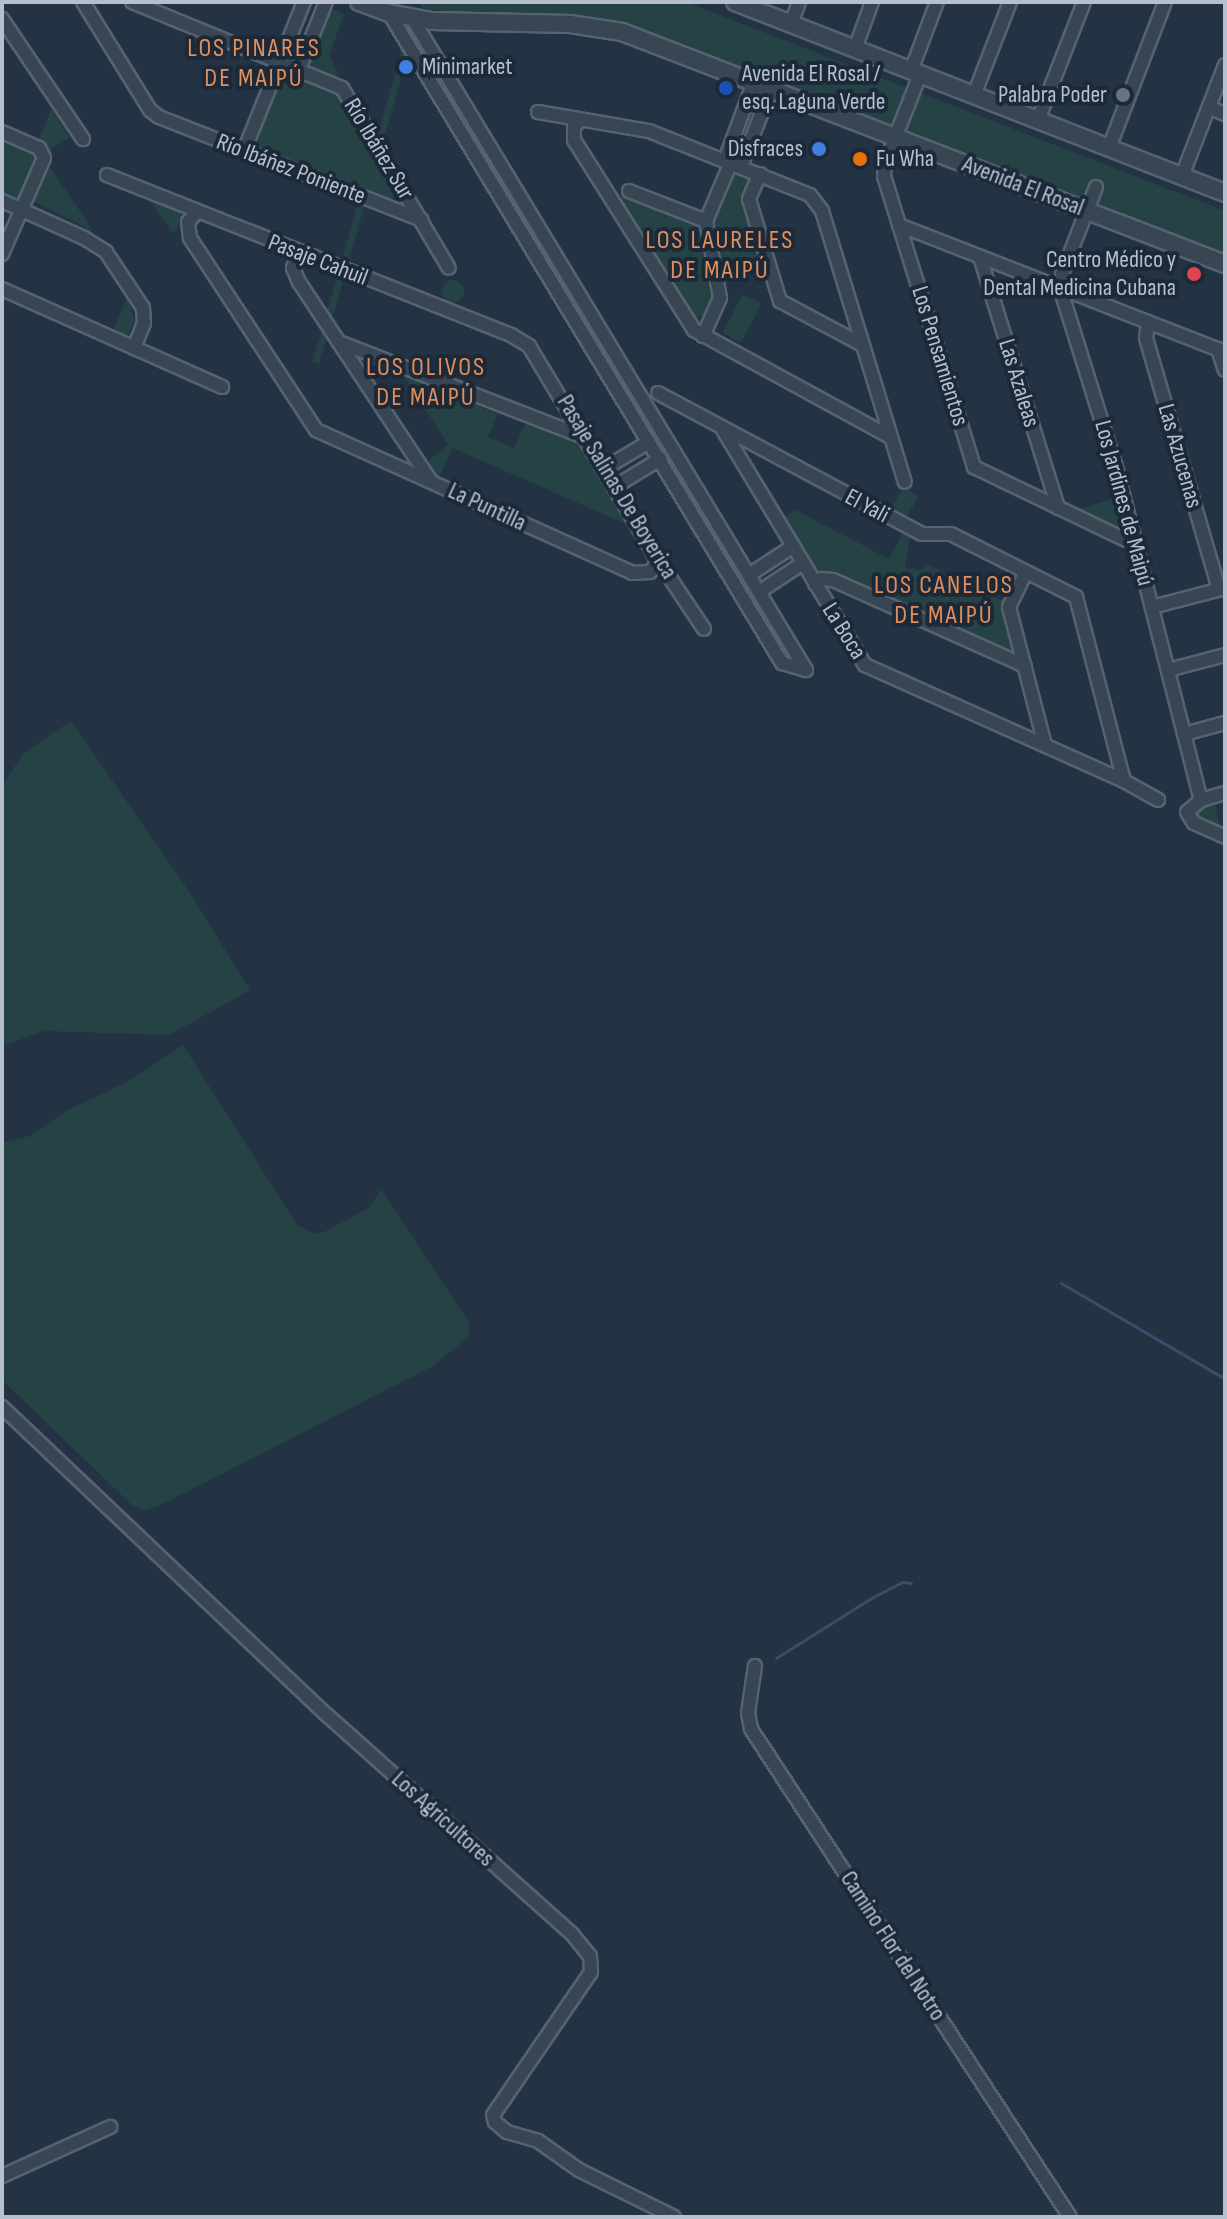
<!DOCTYPE html>
<meta charset="utf-8">
<style>
body{margin:0}
#map{position:relative;width:1227px;height:2219px;overflow:hidden;background:#233344;font-family:"Sofia Sans Condensed",sans-serif}
div>[style]{position:absolute}
.green>*{inset:0;background:#254344;transform-origin:0 0}
.round{border-radius:50%}
.stream>*{height:3px;margin:-1.5px;padding:0 1.5px;transform-origin:1.5px;border-radius:1.5px;background:#354f6c}
.roads{filter:drop-shadow(2px 0 #566270) drop-shadow(-2px 0 #566270) drop-shadow(0 2px #566270) drop-shadow(0 -2px #566270)}
.minor>*{height:12px;margin:-6px;padding:0 6px;transform-origin:6px;border-radius:6px;background:#384553}
.tertiary>*{height:16px;margin:-8px;padding:0 8px;transform-origin:8px;border-radius:8px;background:#384553}
.dots>*{width:22px;height:22px;translate:-50% -50%;box-sizing:border-box;border:4px solid #1c2938;border-radius:50%}
span{translate:-50% -50%;white-space:nowrap;text-align:center;line-height:1.15;-webkit-text-stroke:8px #1c2938;paint-order:stroke}
.poi-label{font-size:24px;color:#b5bfcd}
.left{translate:0 -50%;text-align:left}
.right{translate:-100% -50%;text-align:right}
.street-label{font-size:24px;color:#b5bfcd}
.neighbourhood-label{font-size:26px;color:#e18e5c;letter-spacing:2px}
.frame{position:absolute;inset:0;border:4px solid #b5bfcd;pointer-events:none}
</style>
<div id="map">
<div class="green">
<div style="clip-path:polygon(418px 2px,686px 2px,1225px 211px,1225px 254px,611px 21px,553px 14px,471px 16px,423px 8px)"></div>
<div style="clip-path:polygon(329px 8px,344px 14px,329px 55px,339px 75px,334px 77px,315px 72px,308px 60px)"></div>
<div style="left:407px;top:32px;width:7px;height:343px;rotate:16deg"></div>
<div style="clip-path:polygon(284px 72px,338px 96px,397px 192px,388px 203px,251px 150px,279px 76px)"></div>
<div style="clip-path:polygon(51px 109px,70px 137px,47px 152px,39px 140px)"></div>
<div style="clip-path:polygon(3px 138px,39px 155px,17px 201px,2px 195px)"></div>
<div style="clip-path:polygon(50px 167px,94px 232px,33px 201px)"></div>
<div style="clip-path:polygon(734px 172px,751px 179px,744px 204px,764px 271px,727px 280px,713px 221px)"></div>
<div style="clip-path:polygon(628px 194px,696px 225px,712px 298px,704px 315px,694px 317px,619px 198px)"></div>
<div style="clip-path:polygon(146px 196px,180px 209px,182px 221px,173px 233px)"></div>
<div class="round" style="left:442px;top:280px;width:22px;height:22px"></div>
<div style="left:743px;top:294px;width:21px;height:44px;rotate:28deg"></div>
<div style="clip-path:polygon(127px 297px,135px 320px,126px 337px,113px 331px)"></div>
<div style="clip-path:polygon(606px 350px,696px 500px,692px 503px,601px 353px)"></div>
<div style="clip-path:polygon(403px 375px,498px 414px,488px 437px,514px 448px,526px 422px,579px 444px,633px 527px,453px 448px,438px 479px,431px 475px,425px 464px,448px 444px)"></div>
<div style="left:903px;top:487px;width:18px;height:24px;rotate:29deg"></div>
<div style="clip-path:polygon(1116px 498px,1127px 533px,1078px 509px)"></div>
<div style="clip-path:polygon(795px 510px,889px 559px,904px 531px,910px 536px,905px 568px,922px 570px,926px 564px,1007px 602px,1016px 649px,1013px 654px,1007px 654px,814px 567px,782px 519px)"></div>
<div style="clip-path:polygon(708px 518px,793px 659px,787px 657px,703px 520px)"></div>
<div style="clip-path:polygon(71px 721px,190px 893px,250px 990px,169px 1035px,44px 1031px,2px 1046px,2px 785px,24px 753px)"></div>
<div style="clip-path:polygon(1215px 804px,1220px 827px,1195px 818px,1198px 808px)"></div>
<div style="clip-path:polygon(183px 1045px,297px 1225px,313px 1233px,324px 1232px,369px 1208px,381px 1189px,470px 1324px,469px 1336px,433px 1366px,159px 1506px,144px 1510px,132px 1505px,2px 1380px,2px 1143px,30px 1136px,66px 1111px,127px 1082px)"></div>
</div>
<div class="stream">
<div style="left:1061px;top:1283px;width:190px;rotate:30.3deg"></div>
<div style="left:776px;top:1658px;width:115px;rotate:-32.2deg"></div>
<div style="left:873px;top:1597px;width:33px;rotate:-27deg"></div>
<div style="left:902px;top:1582px;width:9px;rotate:6deg"></div>
</div>
<div class="roads">
<div class="minor">
<div style="left:83px;top:2px;width:127px;rotate:58.2deg"></div>
<div style="left:150px;top:110px;width:11px;rotate:38deg"></div>
<div style="left:159px;top:117px;width:282px;rotate:21.4deg"></div>
<div style="left:132px;top:2px;width:227px;rotate:22.3deg"></div>
<div style="left:342px;top:88px;width:209px;rotate:59.3deg"></div>
<div style="left:389px;top:13px;width:760px;rotate:58.84deg"></div>
<div style="left:782px;top:663px;width:25px;rotate:16deg"></div>
<div style="left:412px;top:18px;width:762px;rotate:58.86deg"></div>
<div style="left:2px;top:19px;width:145px;rotate:56deg"></div>
<div style="left:791px;top:24px;width:23px;rotate:-70deg"></div>
<div style="left:855px;top:49px;width:50px;rotate:-70.1deg"></div>
<div style="left:299px;top:69px;width:72px;rotate:-68.1deg"></div>
<div style="left:911px;top:71px;width:74px;rotate:-69.4deg"></div>
<div style="left:920px;top:75px;width:95px;rotate:111.7deg"></div>
<div style="left:885px;top:163px;width:13px;rotate:94deg"></div>
<div style="left:884px;top:176px;width:305px;rotate:72.8deg"></div>
<div style="left:974px;top:467px;width:180px;rotate:25.7deg"></div>
<div style="left:974px;top:95px;width:100px;rotate:-68.8deg"></div>
<div style="left:1209px;top:107px;width:17px;rotate:24deg"></div>
<div style="left:538px;top:112px;width:113px;rotate:9.7deg"></div>
<div style="left:649px;top:131px;width:173px;rotate:21.7deg"></div>
<div style="left:810px;top:195px;width:20px;rotate:53deg"></div>
<div style="left:822px;top:211px;width:283px;rotate:73deg"></div>
<div style="left:1038px;top:120px;width:127px;rotate:-68.7deg"></div>
<div style="left:579px;top:121px;width:8px;rotate:130deg"></div>
<div style="left:574px;top:127px;width:13px;rotate:90deg"></div>
<div style="left:574px;top:140px;width:225px;rotate:57.7deg"></div>
<div style="left:694px;top:330px;width:223px;rotate:28.6deg"></div>
<div style="left:2px;top:132px;width:40px;rotate:23.4deg"></div>
<div style="left:39px;top:148px;width:11px;rotate:63deg"></div>
<div style="left:44px;top:158px;width:105px;rotate:113.6deg"></div>
<div style="left:1109px;top:148px;width:156px;rotate:-69deg"></div>
<div style="left:244px;top:151px;width:161px;rotate:-68.1deg"></div>
<div style="left:725px;top:160px;width:83px;rotate:-69.6deg"></div>
<div style="left:741px;top:166px;width:83px;rotate:-68.7deg"></div>
<div style="left:760px;top:174px;width:27px;rotate:114deg"></div>
<div style="left:749px;top:199px;width:107px;rotate:73.1deg"></div>
<div style="left:780px;top:301px;width:92px;rotate:28deg"></div>
<div style="left:107px;top:175px;width:435px;rotate:21.6deg"></div>
<div style="left:511px;top:335px;width:21px;rotate:31deg"></div>
<div style="left:529px;top:346px;width:243px;rotate:59deg"></div>
<div style="left:654px;top:554px;width:90px;rotate:56.3deg"></div>
<div style="left:1182px;top:176px;width:119px;rotate:-68.8deg"></div>
<div style="left:1096px;top:187px;width:93px;rotate:111.3deg"></div>
<div style="left:1062px;top:274px;width:20px;rotate:90deg"></div>
<div style="left:1062px;top:294px;width:181px;rotate:72.7deg"></div>
<div style="left:1116px;top:467px;width:344px;rotate:75.7deg"></div>
<div style="left:629px;top:191px;width:83px;rotate:21.3deg"></div>
<div style="left:2px;top:201px;width:90px;rotate:24.3deg"></div>
<div style="left:84px;top:238px;width:26px;rotate:32deg"></div>
<div style="left:106px;top:252px;width:67px;rotate:56.5deg"></div>
<div style="left:143px;top:308px;width:15px;rotate:86deg"></div>
<div style="left:144px;top:323px;width:27px;rotate:112deg"></div>
<div style="left:197px;top:212px;width:13px;rotate:132deg"></div>
<div style="left:188px;top:222px;width:16px;rotate:83deg"></div>
<div style="left:190px;top:238px;width:230px;rotate:56.7deg"></div>
<div style="left:316px;top:430px;width:347px;rotate:24.3deg"></div>
<div style="left:632px;top:573px;width:18px;rotate:-3deg"></div>
<div style="left:650px;top:572px;width:9px;rotate:-49deg"></div>
<div style="left:656px;top:565px;width:11px;rotate:-100deg"></div>
<div style="left:899px;top:225px;width:350px;rotate:21.3deg"></div>
<div style="left:299px;top:252px;width:17px;rotate:111deg"></div>
<div style="left:293px;top:268px;width:15px;rotate:67deg"></div>
<div style="left:299px;top:282px;width:237px;rotate:56.5deg"></div>
<div style="left:980px;top:257px;width:263px;rotate:72.7deg"></div>
<div style="left:2px;top:289px;width:241px;rotate:24deg"></div>
<div style="left:1148px;top:322px;width:16px;rotate:97deg"></div>
<div style="left:1146px;top:338px;width:261px;rotate:73.8deg"></div>
<div style="left:703px;top:336px;width:42px;rotate:-65.9deg"></div>
<div style="left:720px;top:298px;width:78px;rotate:-100.3deg"></div>
<div style="left:706px;top:221px;width:64px;rotate:-67deg"></div>
<div style="left:339px;top:342px;width:265px;rotate:21.2deg"></div>
<div style="left:1218px;top:349px;width:22px;rotate:72deg"></div>
<div style="left:658px;top:393px;width:299px;rotate:28.1deg"></div>
<div style="left:922px;top:534px;width:29px"></div>
<div style="left:951px;top:534px;width:140px;rotate:26.7deg"></div>
<div style="left:1076px;top:597px;width:190px;rotate:75.4deg"></div>
<div style="left:723px;top:430px;width:275px;rotate:58.9deg"></div>
<div style="left:865px;top:665px;width:284px;rotate:24.1deg"></div>
<div style="left:1124px;top:781px;width:39px;rotate:29deg"></div>
<div style="left:605px;top:468px;width:51px;rotate:-30.6deg"></div>
<div style="left:616px;top:486px;width:52px;rotate:-31.5deg"></div>
<div style="left:1026px;top:572px;width:39px;rotate:116deg"></div>
<div style="left:1009px;top:607px;width:143px;rotate:75.4deg"></div>
<div style="left:749px;top:575px;width:51px;rotate:-33.1deg"></div>
<div style="left:815px;top:584px;width:8px;rotate:-40deg"></div>
<div style="left:821px;top:579px;width:12px;rotate:5deg"></div>
<div style="left:833px;top:580px;width:210px;rotate:24.1deg"></div>
<div style="left:759px;top:592px;width:53px;rotate:-33.4deg"></div>
<div style="left:1152px;top:607px;width:75px;rotate:-14.6deg"></div>
<div style="left:1168px;top:670px;width:59px;rotate:-14.7deg"></div>
<div style="left:1184px;top:734px;width:42px;rotate:-15deg"></div>
<div style="left:1225px;top:793px;width:25px;rotate:164deg"></div>
<div style="left:1201px;top:800px;width:18px;rotate:139deg"></div>
<div style="left:1187px;top:812px;width:13px;rotate:58deg"></div>
<div style="left:1194px;top:823px;width:34px;rotate:24deg"></div>
<div style="left:2px;top:1407px;width:448px;rotate:43.5deg"></div>
<div style="left:327px;top:1715px;width:329px;rotate:41.8deg"></div>
<div style="left:572px;top:1934px;width:28px;rotate:51deg"></div>
<div style="left:590px;top:1956px;width:16px;rotate:86deg"></div>
<div style="left:591px;top:1972px;width:173px;rotate:124.4deg"></div>
<div style="left:493px;top:2115px;width:7px;rotate:74deg"></div>
<div style="left:495px;top:2122px;width:16px;rotate:40deg"></div>
<div style="left:507px;top:2132px;width:32px;rotate:16deg"></div>
<div style="left:538px;top:2141px;width:50px;rotate:35.3deg"></div>
<div style="left:579px;top:2170px;width:106px;rotate:26.3deg"></div>
<div style="left:755px;top:1666px;width:48px;rotate:98.5deg"></div>
<div style="left:748px;top:1713px;width:16px;rotate:79deg"></div>
<div style="left:751px;top:1729px;width:583px;rotate:56.83deg"></div>
<div style="left:2px;top:2176px;width:119px;rotate:-24.4deg"></div>
</div>
<div class="tertiary">
<div style="left:359px;top:2px;width:32px;rotate:20deg"></div>
<div style="left:389px;top:13px;width:44px;rotate:10.5deg"></div>
<div style="left:432px;top:21px;width:138px;rotate:1.2deg"></div>
<div style="left:570px;top:24px;width:53px;rotate:8.7deg"></div>
<div style="left:622px;top:32px;width:646px;rotate:21.04deg"></div>
<div style="left:735px;top:2px;width:526px;rotate:21.3deg"></div>
</div>
</div>
<div class="dots">
<div style="left:406px;top:67px;background:#3f7fe0"></div>
<div style="left:726px;top:88px;background:#1a4fb4"></div>
<div style="left:1123px;top:95px;background:#6b7280"></div>
<div style="left:819px;top:149px;background:#3f7fe0"></div>
<div style="left:860px;top:159px;background:#e8710a"></div>
<div style="left:1194px;top:274px;background:#e0444e"></div>
</div>
<div class="poi-label">
<span class="left" style="left:422px;top:67px">Minimarket</span>
<span class="left" style="left:742px;top:88px">Avenida El Rosal /<br>esq. Laguna Verde</span>
<span class="right" style="left:1107px;top:95px">Palabra Poder</span>
<span class="right" style="left:803px;top:149px">Disfraces</span>
<span class="left" style="left:876px;top:159px">Fu Wha</span>
<span class="right" style="left:1176px;top:274px">Centro Médico y<br>Dental Medicina Cubana</span>
</div>
<div class="street-label">
<span style="left:379px;top:149px;rotate:59deg">Río Ibáñez Sur</span>
<span style="left:291px;top:169px;rotate:21deg">Río Ibáñez Poniente</span>
<span style="left:1023px;top:186px;rotate:21deg">Avenida El Rosal</span>
<span style="left:318px;top:260px;rotate:21deg">Pasaje Cahuil</span>
<span style="left:940px;top:356px;rotate:73deg">Los Pensamientos</span>
<span style="left:1019px;top:383px;rotate:73deg">Las Azaleas</span>
<span style="left:1180px;top:456px;rotate:74deg">Las Azucenas</span>
<span style="left:617px;top:487px;rotate:59deg">Pasaje Salinas De Boyerica</span>
<span style="left:1124px;top:503px;rotate:75deg">Los Jardines de Maipú</span>
<span style="left:867px;top:506px;rotate:28deg">El Yali</span>
<span style="left:487px;top:507px;rotate:25deg">La Puntilla</span>
<span style="left:844px;top:631px;rotate:58deg">La Boca</span>
<span style="left:443px;top:1819px;rotate:42deg">Los Agricultores</span>
<span style="left:893px;top:1946px;rotate:57deg">Camino Flor del Notro</span>
</div>
<div class="neighbourhood-label">
<span style="left:254px;top:64px">LOS PINARES<br>DE MAIPÚ</span>
<span style="left:720px;top:256px">LOS LAURELES<br>DE MAIPÚ</span>
<span style="left:426px;top:383px">LOS OLIVOS<br>DE MAIPÚ</span>
<span style="left:944px;top:601px">LOS CANELOS<br>DE MAIPÚ</span>
</div>
<div class="frame"></div>
</div>
